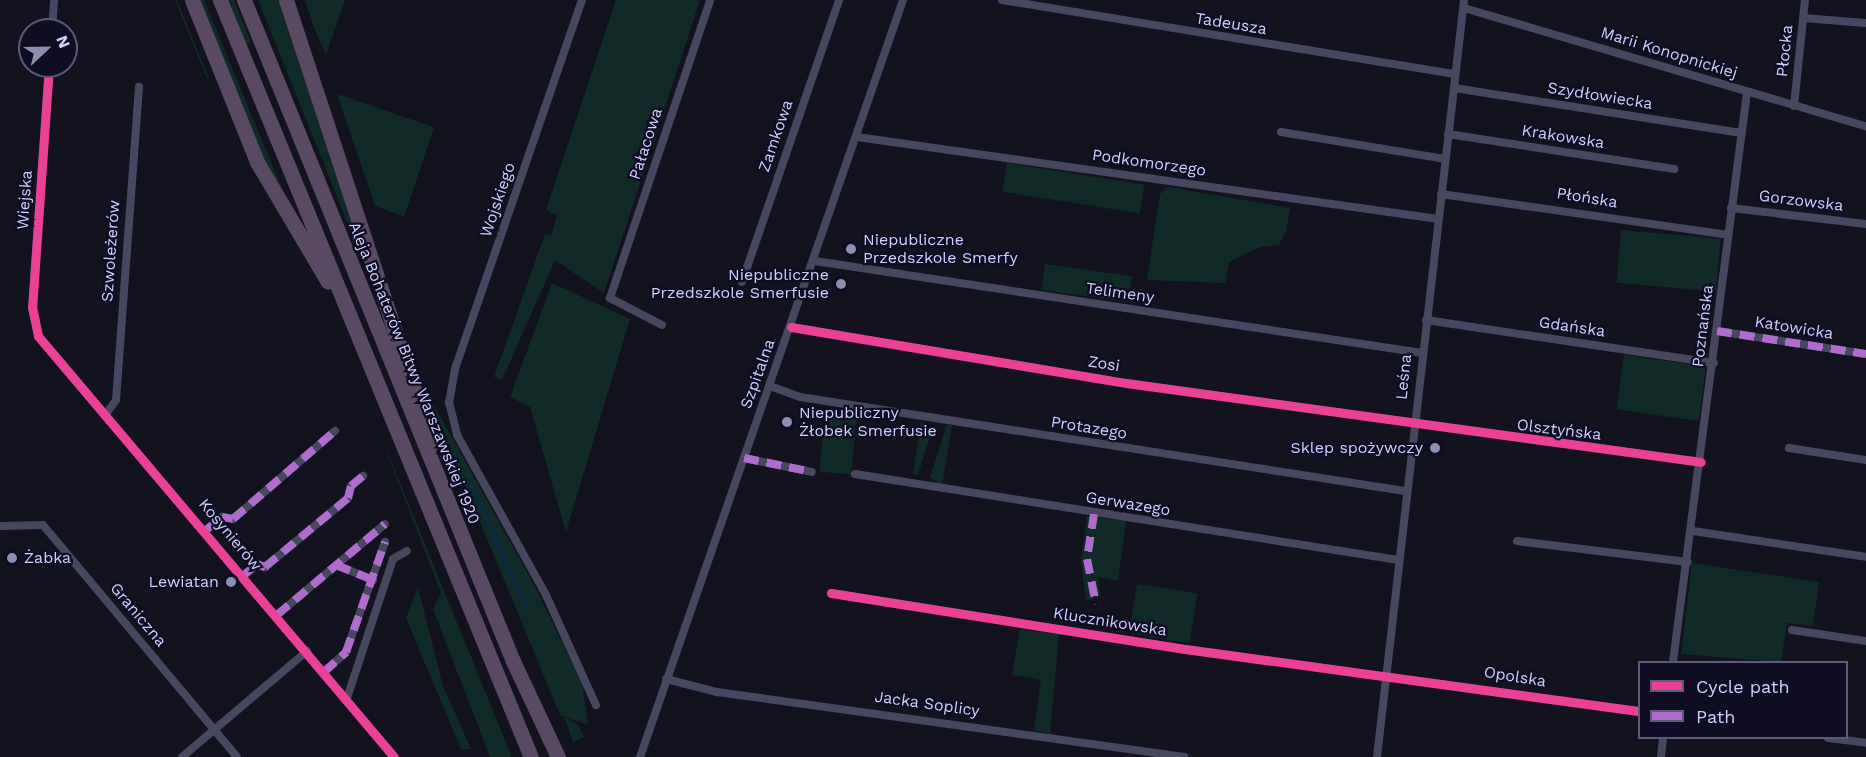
<!DOCTYPE html>
<meta charset="utf-8">
<style>
body{margin:0}
#map{position:relative;width:1866px;height:757px;overflow:hidden;background:#13121f;font-family:"Work Sans",sans-serif}
div>[style]{position:absolute}
.green>*{inset:0;background:#102a28;transform-origin:0 0}
.stream>*{height:3px;margin:-1.5px;padding:0 1.5px;transform-origin:1.5px;border-radius:1.5px;background:#0c2946}
.minor>*{height:8px;margin:-4px;padding:0 4px;transform-origin:4px;border-radius:4px;background:#474860}
.motorway>*{height:15px;margin:-7.5px;padding:0 7.5px;transform-origin:7.5px;border-radius:7.5px;background:#5a4963}
.quiet>*{height:8px;margin-top:-4px;transform-origin:0;background:repeating-linear-gradient(90deg,#b06ccc 0 15px,transparent 0 23px)}
.cycleway>*{height:9px;margin:-4.5px;padding:0 4.5px;transform-origin:4.5px;border-radius:4.5px;background:#ea4096}
.dots>*{width:16px;height:16px;translate:-50% -50%;box-sizing:border-box;border:3px solid #0e0d24;border-radius:50%}
span{translate:-50% -50%;white-space:nowrap;text-align:center;line-height:1.15;-webkit-text-stroke:4.5px #0e0d24;paint-order:stroke}
.street-label{font-size:16px;color:#d0d0ff}
.poi-label{font-size:16px;color:#d0d0ff}
.left{translate:0 -50%;text-align:left}
.right{translate:-100% -50%;text-align:right}
.legend{position:absolute;left:1638px;top:661px;width:210px;height:78px;box-sizing:border-box;background:#0e0d24;border:2px solid #5c5b7c;margin:0;padding:8px 10px;list-style:none;font-size:18px;color:#d0d0ff}
.legend li{display:flex;align-items:center;gap:12px;height:30px}
.legend b{width:30px;border:2px solid #5c5b7c}
.north{position:absolute;left:18px;top:18px;width:60px;height:60px;box-sizing:border-box;background:#0e0d24;border:2px solid #5c5b7c;border-radius:50%;rotate:68deg;font-size:16px;font-weight:700;line-height:24px;text-align:center;color:#d0d0ff}
.north::after{content:'';display:block;margin:auto;width:21px;height:27px;background:#8e8eb1;clip-path:polygon(50% 0,100% 100%,50% 72%,0 100%)}
</style>
<div id="map">
<div class="green">
<div style="clip-path:polygon(175px 0,177px 0,211px 84px,206px 76px)"></div>
<div style="clip-path:polygon(199px 0,204px 0,290px 208px,259px 149px)"></div>
<div style="clip-path:polygon(229px 0,234px 0,251px 42px,246px 44px)"></div>
<div style="clip-path:polygon(258px 0,279px 0,387px 321px,356px 244px)"></div>
<div style="clip-path:polygon(305px 0,345px 0,326px 55px,315px 30px)"></div>
<div style="clip-path:polygon(616px 0,700px 0,604px 293px,555px 260px,502px 380px,494px 377px,545px 234px,551px 235px,557px 215px,546px 210px)"></div>
<div style="clip-path:polygon(337px 94px,434px 127px,404px 217px,375px 206px)"></div>
<div style="left:1007px;top:163px;width:139px;height:29px;rotate:9deg"></div>
<div style="clip-path:polygon(1167px 187px,1290px 208px,1286px 231px,1279px 245px,1260px 247px,1229px 262px,1225px 283px,1147px 280px,1160px 194px)"></div>
<div style="left:1621px;top:230px;width:100px;height:53px;rotate:5deg"></div>
<div style="left:1045px;top:264px;width:88px;height:26px;rotate:8deg"></div>
<div style="clip-path:polygon(552px 283px,630px 319px,566px 532px,530px 407px,510px 397px)"></div>
<div style="left:1624px;top:355px;width:83px;height:55px;rotate:8deg"></div>
<div style="clip-path:polygon(425px 389px,533px 583px,582px 683px,588px 725px,560px 715px)"></div>
<div style="left:825px;top:408px;width:32px;height:64px;rotate:5deg"></div>
<div style="clip-path:polygon(372px 414px,511px 755px,511px 757px,490px 757px,433px 609px,441px 593px)"></div>
<div style="clip-path:polygon(921px 421px,931px 433px,918px 475px,913px 474px)"></div>
<div style="clip-path:polygon(947px 424px,952px 425px,942px 486px,930px 477px)"></div>
<div style="clip-path:polygon(1087px 516px,1126px 521px,1118px 581px,1098px 577px,1100px 597px,1086px 600px,1081px 559px)"></div>
<div style="clip-path:polygon(1692px 563px,1819px 582px,1813px 626px,1787px 623px,1781px 662px,1681px 654px)"></div>
<div style="left:1137px;top:584px;width:61px;height:50px;rotate:9deg"></div>
<div style="clip-path:polygon(418px 587px,443px 686px,471px 749px,461px 749px,406px 618px)"></div>
<div style="clip-path:polygon(1020px 629px,1059px 634px,1050px 734px,1034px 730px,1041px 680px,1012px 675px)"></div>
<div style="clip-path:polygon(564px 716px,579px 726px,584px 737px,573px 742px)"></div>
</div>
<div class="stream">
<div style="left:471px;top:484px;width:132px;rotate:65.8deg"></div>
</div>
<div class="minor">
<div style="left:582px;top:0;width:390px;rotate:109deg"></div>
<div style="left:455px;top:369px;width:34px;rotate:100deg"></div>
<div style="left:449px;top:402px;width:34px;rotate:76deg"></div>
<div style="left:457px;top:435px;width:183px;rotate:60.9deg"></div>
<div style="left:546px;top:595px;width:121px;rotate:65.6deg"></div>
<div style="left:1002px;top:0;width:459px;rotate:9.3deg"></div>
<div style="left:1464px;top:8px;width:419px;rotate:16.4deg"></div>
<div style="left:1803px;top:18px;width:63px;rotate:4.5deg"></div>
<div style="left:52px;top:30px;width:30px;rotate:-86deg"></div>
<div style="left:49px;top:66px;width:242px;rotate:94deg"></div>
<div style="left:32px;top:307px;width:30px;rotate:78deg"></div>
<div style="left:38px;top:336px;width:551px;rotate:49.78deg"></div>
<div style="left:1454px;top:88px;width:291px;rotate:8.9deg"></div>
<div style="left:1794px;top:106px;width:107px;rotate:-84.1deg"></div>
<div style="left:1281px;top:132px;width:166px;rotate:9.3deg"></div>
<div style="left:1448px;top:134px;width:229px;rotate:8.8deg"></div>
<div style="left:857px;top:137px;width:587px;rotate:8.03deg"></div>
<div style="left:1441px;top:194px;width:290px;rotate:8.1deg"></div>
<div style="left:1731px;top:208px;width:136px;rotate:6.8deg"></div>
<div style="left:815px;top:261px;width:614px;rotate:8.62deg"></div>
<div style="left:742px;top:282px;width:298px;rotate:-71deg"></div>
<div style="left:1426px;top:320px;width:291px;rotate:8.5deg"></div>
<div style="left:662px;top:325px;width:59px;rotate:-152.6deg"></div>
<div style="left:610px;top:298px;width:314px;rotate:-71.4deg"></div>
<div style="left:791px;top:327px;width:340px;rotate:9.5deg"></div>
<div style="left:1126px;top:383px;width:580px;rotate:7.82deg"></div>
<div style="left:1717px;top:331px;width:151px;rotate:8.8deg"></div>
<div style="left:770px;top:386px;width:32px;rotate:20deg"></div>
<div style="left:800px;top:397px;width:612px;rotate:8.83deg"></div>
<div style="left:106px;top:414px;width:17px;rotate:-54deg"></div>
<div style="left:116px;top:400px;width:314px;rotate:-85.8deg"></div>
<div style="left:1789px;top:448px;width:78px;rotate:8.9deg"></div>
<div style="left:744px;top:458px;width:69px;rotate:11.6deg"></div>
<div style="left:855px;top:474px;width:550px;rotate:9deg"></div>
<div style="left:0;top:526px;width:43px;rotate:-1.3deg"></div>
<div style="left:43px;top:525px;width:302px;rotate:50.1deg"></div>
<div style="left:206px;top:530px;width:21px;rotate:-39deg"></div>
<div style="left:222px;top:517px;width:11px;rotate:10deg"></div>
<div style="left:233px;top:519px;width:135px;rotate:-40.8deg"></div>
<div style="left:1693px;top:531px;width:175px;rotate:8.5deg"></div>
<div style="left:1517px;top:541px;width:172px;rotate:7deg"></div>
<div style="left:336px;top:565px;width:40px;rotate:22deg"></div>
<div style="left:244px;top:575px;width:17px;rotate:-40deg"></div>
<div style="left:257px;top:564px;width:9px;rotate:21deg"></div>
<div style="left:265px;top:567px;width:108px;rotate:-39.7deg"></div>
<div style="left:348px;top:498px;width:12px;rotate:-76deg"></div>
<div style="left:351px;top:486px;width:16px;rotate:-40deg"></div>
<div style="left:831px;top:593px;width:358px;rotate:9deg"></div>
<div style="left:1185px;top:649px;width:459px;rotate:7.8deg"></div>
<div style="left:277px;top:615px;width:141px;rotate:-40.1deg"></div>
<div style="left:1792px;top:630px;width:75px;rotate:8.5deg"></div>
<div style="left:1673px;top:662px;width:575px;rotate:-82.6deg"></div>
<div style="left:324px;top:672px;width:30px;rotate:-42deg"></div>
<div style="left:346px;top:652px;width:117px;rotate:-70.5deg"></div>
<div style="left:666px;top:679px;width:53px;rotate:14.3deg"></div>
<div style="left:717px;top:692px;width:472px;rotate:7.9deg"></div>
<div style="left:347px;top:698px;width:146px;rotate:-71.7deg"></div>
<div style="left:393px;top:559px;width:16px;rotate:-30deg"></div>
<div style="left:1828px;top:738px;width:38px;rotate:7deg"></div>
<div style="left:182px;top:757px;width:164px;rotate:-40.3deg"></div>
<div style="left:640px;top:757px;width:801px;rotate:-70.84deg"></div>
<div style="left:1377px;top:757px;width:762px;rotate:-83.44deg"></div>
<div style="left:1661px;top:757px;width:19px;rotate:-84deg"></div>
</div>
<div class="motorway">
<div style="left:192px;top:0;width:175px;rotate:68.1deg"></div>
<div style="left:257px;top:162px;width:139px;rotate:59.4deg"></div>
<div style="left:220px;top:0;width:818px;rotate:67.67deg"></div>
<div style="left:244px;top:0;width:714px;rotate:67.86deg"></div>
<div style="left:513px;top:661px;width:106px;rotate:64.9deg"></div>
<div style="left:286px;top:0;width:467px;rotate:71.8deg"></div>
</div>
<div class="quiet">
<div style="left:1717px;top:331px;width:151px;rotate:8.8deg"></div>
<div style="left:744px;top:458px;width:69px;rotate:11.6deg"></div>
<div style="left:1094px;top:514px;width:46px;rotate:98.8deg"></div>
<div style="left:1087px;top:559px;width:46px;rotate:78.7deg"></div>
<div style="left:206px;top:530px;width:21px;rotate:-39deg"></div>
<div style="left:222px;top:517px;width:11px;rotate:10deg"></div>
<div style="left:233px;top:519px;width:135px;rotate:-40.8deg"></div>
<div style="left:336px;top:565px;width:40px;rotate:22deg"></div>
<div style="left:244px;top:575px;width:17px;rotate:-40deg"></div>
<div style="left:257px;top:564px;width:9px;rotate:21deg"></div>
<div style="left:265px;top:567px;width:108px;rotate:-39.7deg"></div>
<div style="left:348px;top:498px;width:12px;rotate:-76deg"></div>
<div style="left:351px;top:486px;width:16px;rotate:-40deg"></div>
<div style="left:277px;top:615px;width:141px;rotate:-40.1deg"></div>
<div style="left:324px;top:672px;width:30px;rotate:-42deg"></div>
<div style="left:346px;top:652px;width:117px;rotate:-70.5deg"></div>
</div>
<div class="cycleway">
<div style="left:49px;top:66px;width:242px;rotate:94deg"></div>
<div style="left:32px;top:307px;width:30px;rotate:78deg"></div>
<div style="left:38px;top:336px;width:551px;rotate:49.78deg"></div>
<div style="left:791px;top:327px;width:340px;rotate:9.5deg"></div>
<div style="left:1126px;top:383px;width:580px;rotate:7.82deg"></div>
<div style="left:831px;top:593px;width:358px;rotate:9deg"></div>
<div style="left:1185px;top:649px;width:459px;rotate:7.8deg"></div>
</div>
<div class="dots">
<div style="left:851px;top:249px;background:#8e8eb1"></div>
<div style="left:841px;top:284px;background:#8e8eb1"></div>
<div style="left:787px;top:422px;background:#8e8eb1"></div>
<div style="left:1435px;top:448px;background:#8e8eb1"></div>
<div style="left:12px;top:558px;background:#8e8eb1"></div>
<div style="left:231px;top:582px;background:#8e8eb1"></div>
</div>
<div class="street-label">
<span style="left:1231px;top:24px;rotate:9deg">Tadeusza</span>
<span style="left:1785px;top:51px;rotate:-84deg">Płocka</span>
<span style="left:1669px;top:53px;rotate:17deg">Marii Konopnickiej</span>
<span style="left:1600px;top:96px;rotate:9deg">Szydłowiecka</span>
<span style="left:776px;top:136px;rotate:-71deg">Zamkowa</span>
<span style="left:1563px;top:137px;rotate:9deg">Krakowska</span>
<span style="left:646px;top:144px;rotate:-72deg">Pałacowa</span>
<span style="left:1149px;top:163px;rotate:8deg">Podkomorzego</span>
<span style="left:1587px;top:198px;rotate:9deg">Płońska</span>
<span style="left:25px;top:200px;rotate:-86deg">Wiejska</span>
<span style="left:498px;top:200px;rotate:-71deg">Wojskiego</span>
<span style="left:1801px;top:201px;rotate:7deg">Gorzowska</span>
<span style="left:111px;top:251px;rotate:-86deg">Szwoleżerów</span>
<span style="left:1120px;top:293px;rotate:8deg">Telimeny</span>
<span style="left:1703px;top:326px;rotate:-83deg">Poznańska</span>
<span style="left:1572px;top:327px;rotate:8deg">Gdańska</span>
<span style="left:1794px;top:328px;rotate:9deg">Katowicka</span>
<span style="left:1104px;top:364px;rotate:9deg">Zosi</span>
<span style="left:414px;top:373px;rotate:68deg">Aleja Bohaterów Bitwy Warszawskiej 1920</span>
<span style="left:758px;top:374px;rotate:-70deg">Szpitalna</span>
<span style="left:1404px;top:377px;rotate:-84deg">Leśna</span>
<span style="left:1089px;top:428px;rotate:9deg">Protazego</span>
<span style="left:1559px;top:430px;rotate:7deg">Olsztyńska</span>
<span style="left:1128px;top:504px;rotate:9deg">Gerwazego</span>
<span style="left:230px;top:535px;rotate:50deg">Kosynierów</span>
<span style="left:138px;top:615px;rotate:50deg">Graniczna</span>
<span style="left:1110px;top:622px;rotate:9deg">Klucznikowska</span>
<span style="left:1515px;top:677px;rotate:9deg">Opolska</span>
<span style="left:927px;top:704px;rotate:8deg">Jacka Soplicy</span>
</div>
<div class="poi-label">
<span class="left" style="left:863px;top:249px">Niepubliczne<br>Przedszkole Smerfy</span>
<span class="right" style="left:829px;top:284px">Niepubliczne<br>Przedszkole Smerfusie</span>
<span class="left" style="left:799px;top:422px">Niepubliczny<br>Żłobek Smerfusie</span>
<span class="right" style="left:1423px;top:448px">Sklep spożywczy</span>
<span class="left" style="left:24px;top:558px">Żabka</span>
<span class="right" style="left:219px;top:582px">Lewiatan</span>
</div>
<ul class="legend">
<li><b style="height:8px;background:#ea4096"></b>Cycle path</li>
<li><b style="height:8px;background:#b06ccc"></b>Path</li>
</ul>
<div class="north">N</div>
</div>
